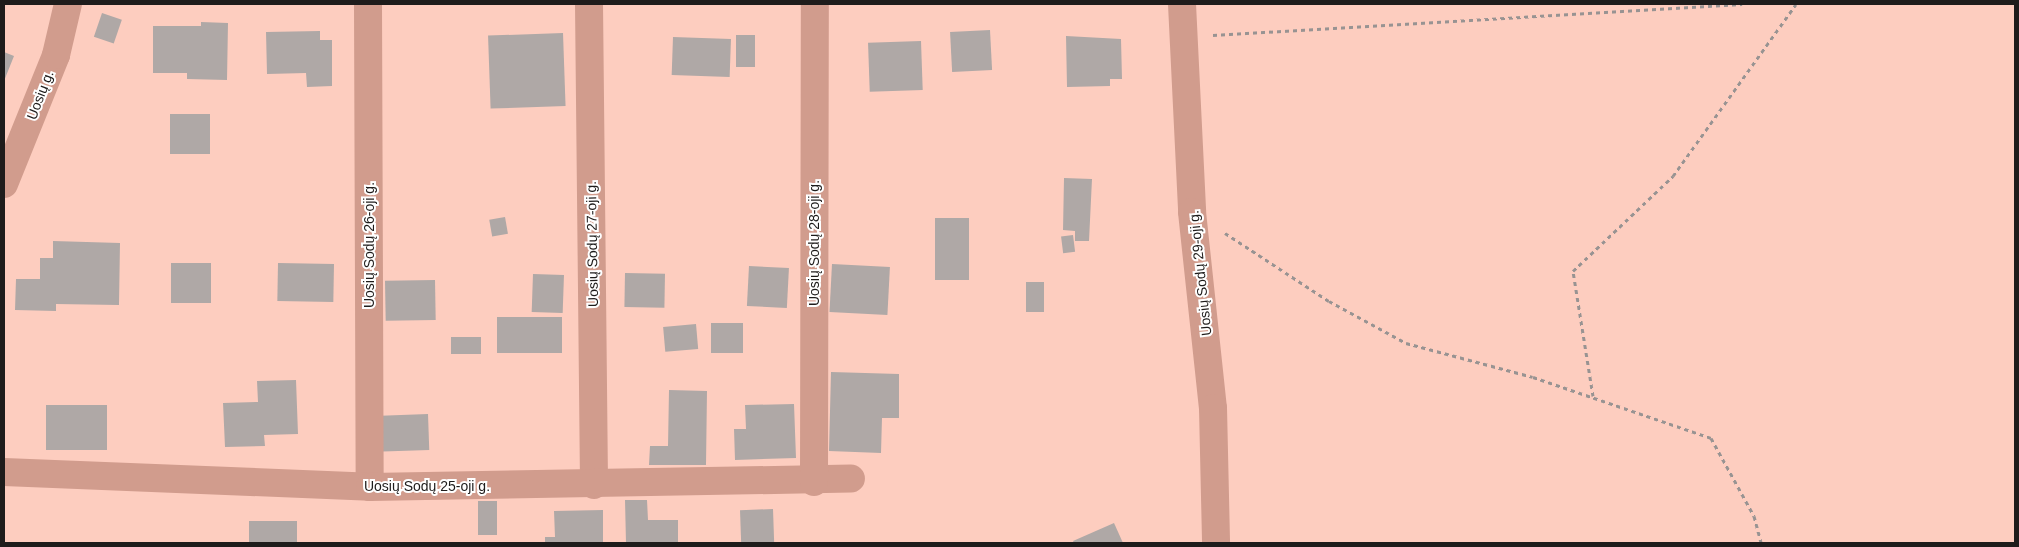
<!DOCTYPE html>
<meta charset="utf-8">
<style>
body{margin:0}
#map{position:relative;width:2019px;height:547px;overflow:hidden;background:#efe8e6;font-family:Helvetica,sans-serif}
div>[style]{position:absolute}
.green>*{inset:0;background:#fdcdbf;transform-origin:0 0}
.building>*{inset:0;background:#afa8a6;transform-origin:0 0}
.path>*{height:3px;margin-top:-1.5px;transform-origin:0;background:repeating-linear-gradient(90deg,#989392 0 4px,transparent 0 8px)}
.minor>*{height:28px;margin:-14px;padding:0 14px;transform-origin:14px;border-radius:14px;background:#d19c8d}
span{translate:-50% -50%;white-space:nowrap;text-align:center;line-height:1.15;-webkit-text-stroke:4px #fff;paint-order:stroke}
.street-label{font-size:14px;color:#1e1c1b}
.frame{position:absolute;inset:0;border:5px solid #1e1c1b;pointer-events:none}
</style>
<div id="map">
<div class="green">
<div style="left:4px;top:4px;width:2011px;height:539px"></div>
</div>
<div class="building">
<div style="left:102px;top:13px;width:21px;height:25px;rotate:19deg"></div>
<div style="clip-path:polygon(201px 22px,228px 23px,227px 80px,187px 79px,187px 73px,153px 73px,153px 26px,201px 26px)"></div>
<div style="left:990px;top:30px;width:40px;height:40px;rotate:87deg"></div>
<div style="clip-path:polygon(320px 31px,320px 40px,332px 40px,332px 86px,307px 87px,306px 73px,267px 74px,266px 32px)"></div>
<div style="left:563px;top:33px;width:73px;height:75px;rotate:88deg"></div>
<div style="left:736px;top:35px;width:19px;height:32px"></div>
<div style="clip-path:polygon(1066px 36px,1121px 39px,1122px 79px,1110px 79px,1110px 86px,1067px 87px)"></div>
<div style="left:673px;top:37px;width:58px;height:38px;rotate:2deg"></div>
<div style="left:921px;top:41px;width:49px;height:53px;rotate:88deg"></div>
<div style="clip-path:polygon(4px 52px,14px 56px,4px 81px)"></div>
<div style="left:170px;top:114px;width:40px;height:40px"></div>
<div style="clip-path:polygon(1064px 178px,1092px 179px,1089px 241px,1075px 241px,1075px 231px,1063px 230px)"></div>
<div style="left:505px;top:217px;width:17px;height:16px;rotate:80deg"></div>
<div style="left:935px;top:218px;width:34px;height:62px"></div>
<div style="left:1073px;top:235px;width:17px;height:12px;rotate:83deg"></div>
<div style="clip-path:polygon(53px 241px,120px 243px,119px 305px,56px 304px,56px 311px,15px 310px,16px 279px,40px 279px,40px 258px,53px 258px)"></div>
<div style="left:171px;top:263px;width:40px;height:40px"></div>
<div style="left:278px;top:263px;width:56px;height:38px;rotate:1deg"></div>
<div style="left:832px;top:264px;width:58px;height:48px;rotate:3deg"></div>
<div style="left:749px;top:266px;width:40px;height:40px;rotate:3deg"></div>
<div style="left:625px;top:273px;width:40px;height:34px;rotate:1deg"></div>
<div style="left:533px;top:274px;width:31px;height:38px;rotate:2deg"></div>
<div style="left:435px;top:280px;width:40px;height:50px;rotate:89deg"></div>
<div style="left:1026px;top:282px;width:18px;height:30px"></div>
<div style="left:497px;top:317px;width:65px;height:36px"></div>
<div style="left:711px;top:323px;width:32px;height:30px"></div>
<div style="left:696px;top:324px;width:25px;height:33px;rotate:85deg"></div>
<div style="left:481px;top:337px;width:17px;height:30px;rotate:90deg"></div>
<div style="clip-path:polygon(831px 372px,899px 374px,899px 418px,882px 418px,881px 453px,829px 451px)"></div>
<div style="clip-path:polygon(296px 380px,298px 434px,264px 435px,265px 446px,225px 447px,223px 403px,258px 402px,257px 381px)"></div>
<div style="clip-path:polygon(669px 390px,707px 391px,706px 465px,649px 465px,650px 446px,668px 446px)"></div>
<div style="clip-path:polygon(794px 404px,796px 458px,735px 460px,734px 429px,746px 429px,745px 405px)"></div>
<div style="left:107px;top:405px;width:45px;height:61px;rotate:90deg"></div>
<div style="left:428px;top:414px;width:36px;height:54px;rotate:88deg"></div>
<div style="clip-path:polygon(625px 500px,647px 500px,648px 520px,678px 520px,678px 543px,626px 543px)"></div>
<div style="left:497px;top:501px;width:34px;height:19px;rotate:90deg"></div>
<div style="left:773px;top:509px;width:34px;height:33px;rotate:88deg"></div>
<div style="clip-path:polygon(603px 510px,603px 543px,545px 543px,545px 537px,555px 537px,554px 511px)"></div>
<div style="left:249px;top:521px;width:48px;height:22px"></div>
<div style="clip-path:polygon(1114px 523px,1123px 543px,1074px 543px,1073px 541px)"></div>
</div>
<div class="path">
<div style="left:1213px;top:35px;width:530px;rotate:-3.35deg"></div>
<div style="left:1225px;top:233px;width:124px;rotate:33.2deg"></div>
<div style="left:1329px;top:301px;width:88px;rotate:28.6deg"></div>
<div style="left:1406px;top:343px;width:131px;rotate:15deg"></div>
<div style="left:1533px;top:377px;width:188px;rotate:18.9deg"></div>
<div style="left:1711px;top:438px;width:89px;rotate:61.1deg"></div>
<div style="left:1754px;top:516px;width:28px;rotate:75deg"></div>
<div style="left:1593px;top:396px;width:127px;rotate:-99.1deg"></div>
<div style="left:1573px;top:271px;width:138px;rotate:-43.5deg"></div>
<div style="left:1673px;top:176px;width:211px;rotate:-54.4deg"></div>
</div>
<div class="minor">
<div style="left:368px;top:4px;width:483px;rotate:89.8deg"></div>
<div style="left:589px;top:4px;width:481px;rotate:89.4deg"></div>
<div style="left:1182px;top:4px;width:208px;rotate:87.2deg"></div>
<div style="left:1192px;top:212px;width:197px;rotate:83.9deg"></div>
<div style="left:1213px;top:408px;width:135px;rotate:88.7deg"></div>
<div style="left:4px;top:184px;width:139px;rotate:-68deg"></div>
<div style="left:56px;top:55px;width:52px;rotate:-76.8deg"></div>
<div style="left:4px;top:472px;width:366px;rotate:2.3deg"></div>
<div style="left:370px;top:487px;width:481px;rotate:-1deg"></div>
<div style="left:814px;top:482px;width:478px;rotate:-89.9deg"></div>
</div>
<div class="street-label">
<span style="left:40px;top:95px;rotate:-69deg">Uosių g.</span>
<span style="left:814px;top:243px;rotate:-90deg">Uosių Sodų 28-oji g.</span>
<span style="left:592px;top:244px;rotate:-91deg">Uosių Sodų 27-oji g.</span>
<span style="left:369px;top:245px;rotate:-90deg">Uosių Sodų 26-oji g.</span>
<span style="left:1200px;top:273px;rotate:-96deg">Uosių Sodų 29-oji g.</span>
<span style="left:427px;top:486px">Uosių Sodų 25-oji g.</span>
</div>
<div class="frame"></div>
</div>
